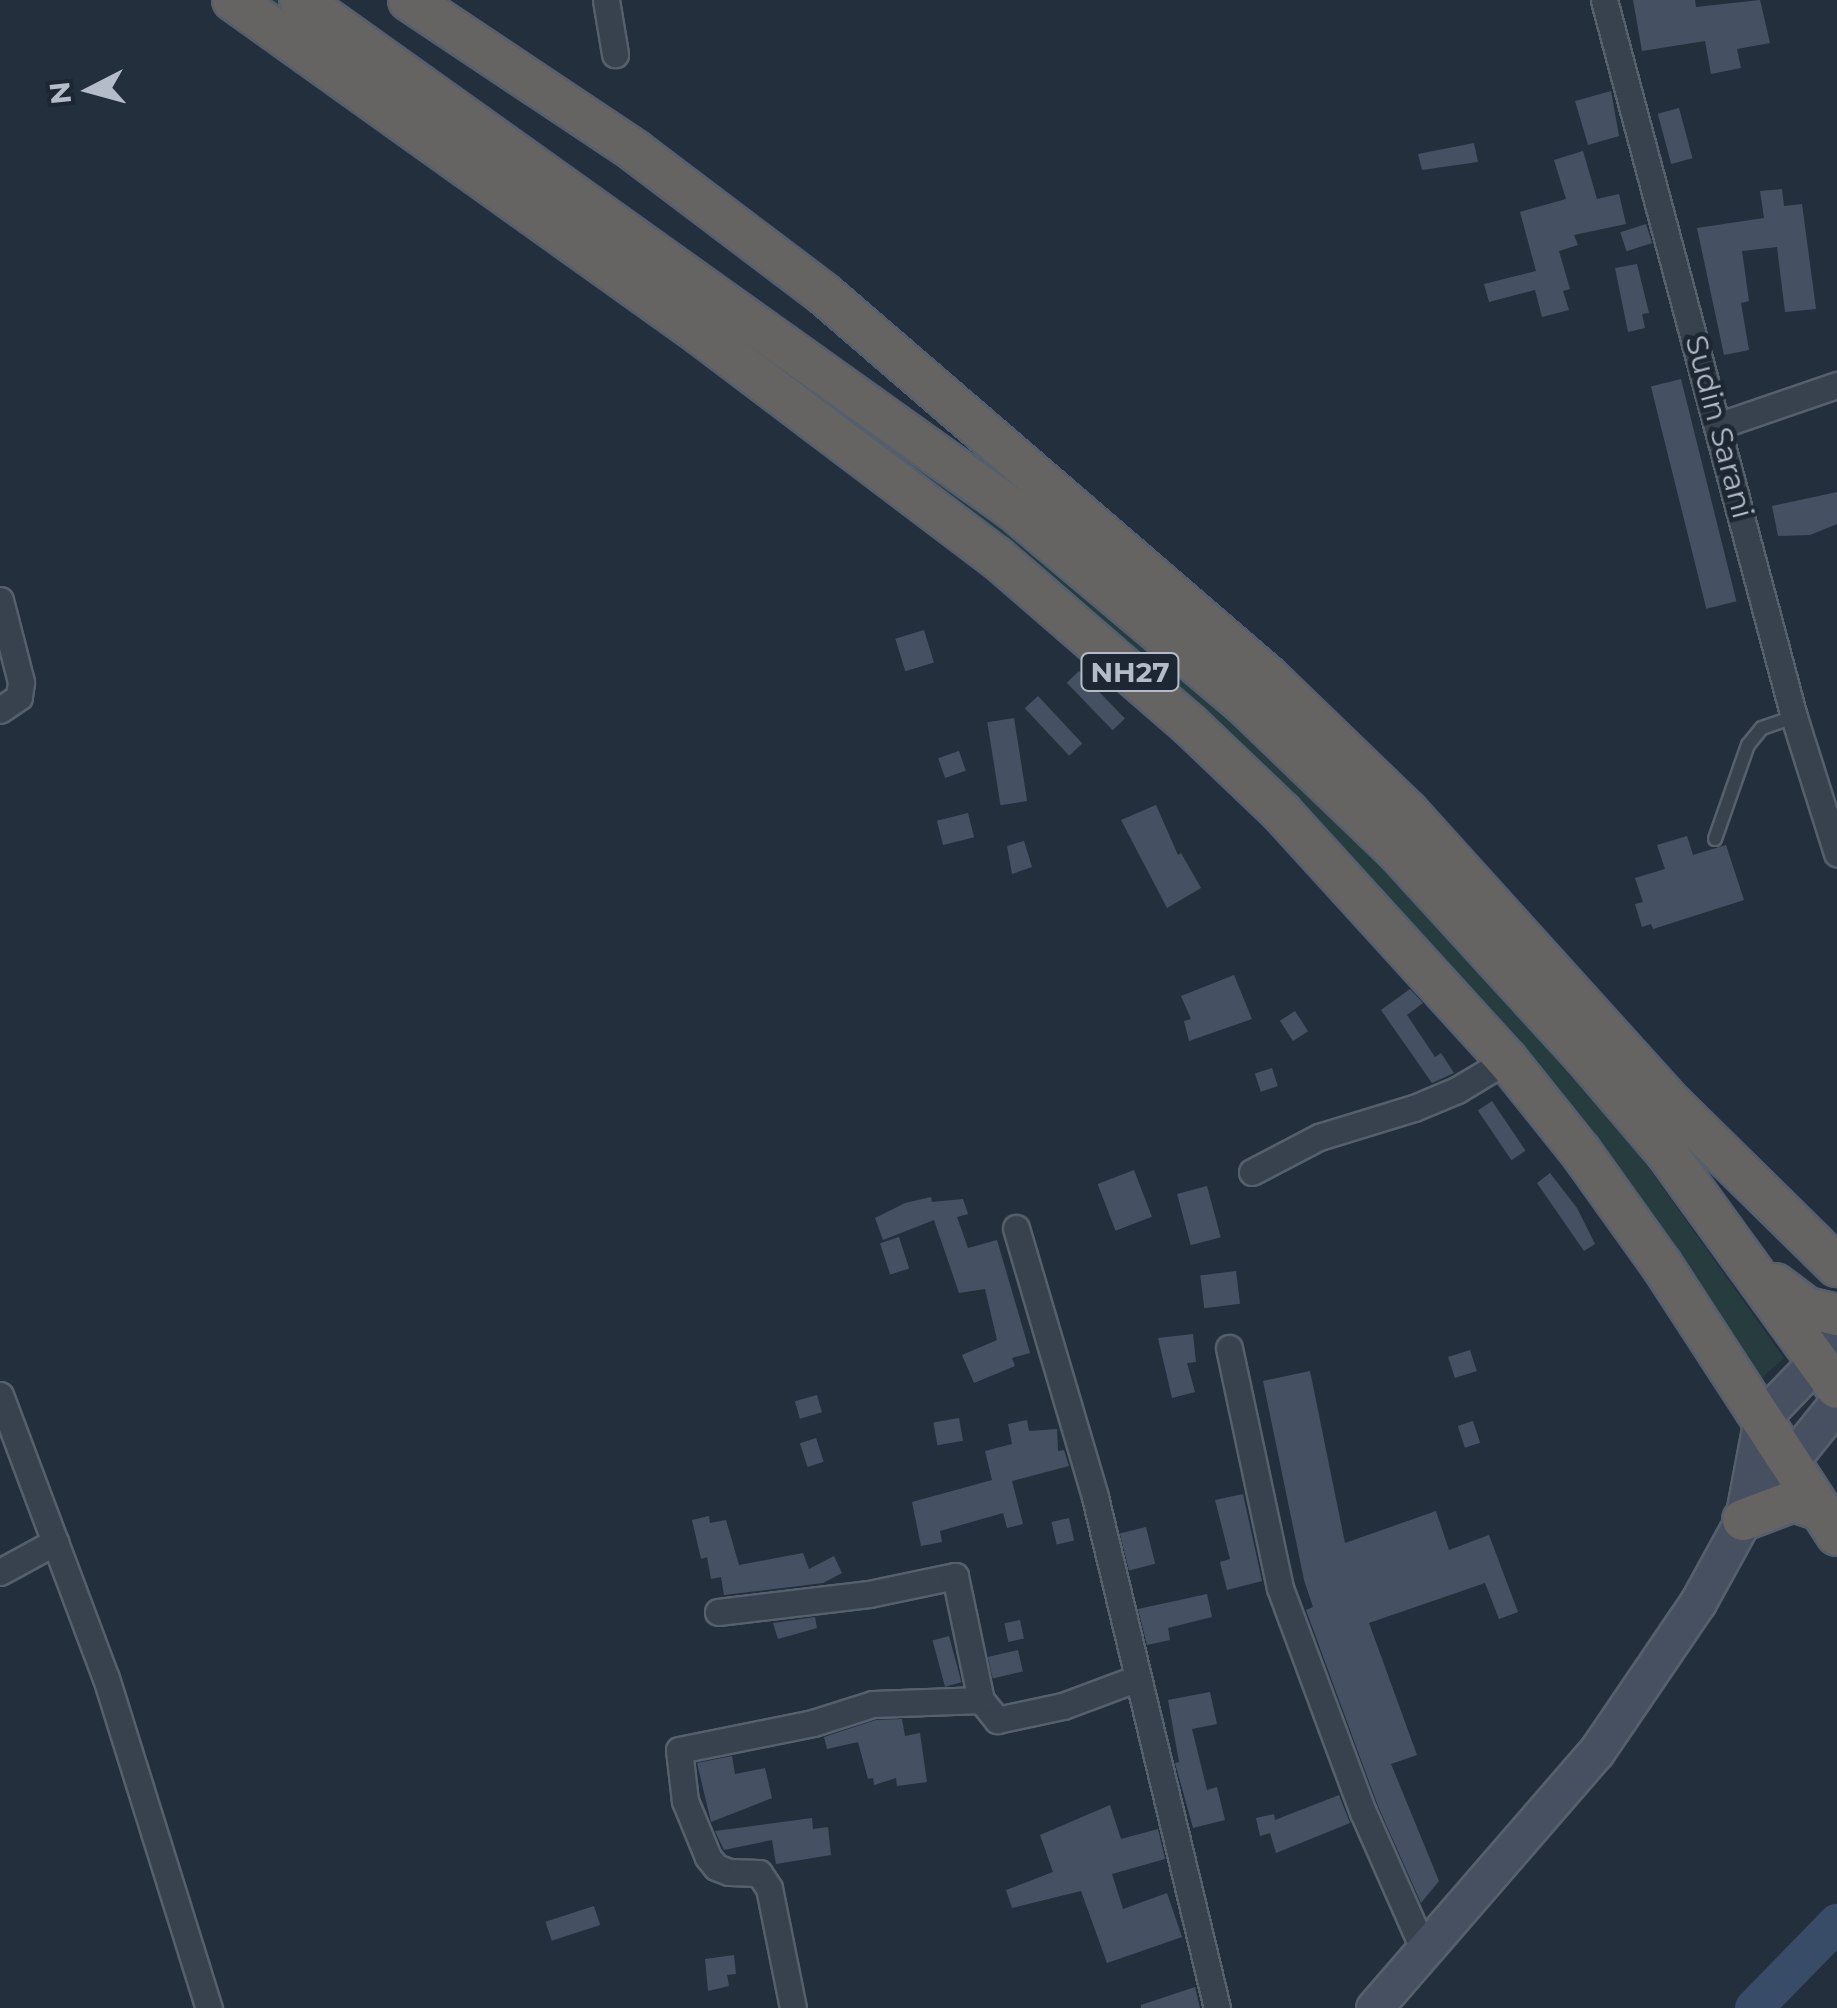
<!DOCTYPE html>
<style>
body{margin:0}
#map{position:relative;width:1837px;height:2008px;overflow:hidden;background:#242f3e;font-family:Montserrat,sans-serif}
div>[style]{position:absolute}
.green>*{inset:0;background:#263c3f}
.river>*{height:38px;margin:-19px;padding:0 19px;transform-origin:19px;border-radius:19px;background:#394c67}
.building>*{inset:0;background:#455162;transform-origin:0 0}
.roads{filter:drop-shadow(2px 0 #565f6c) drop-shadow(-2px 0 #565f6c) drop-shadow(0 2px #565f6c) drop-shadow(0 -2px #565f6c)}
.service>*{height:12px;margin:-6px;padding:0 6px;transform-origin:6px;border-radius:6px;background:#38414e}
.minor>*{height:25px;margin:-12.5px;padding:0 12.5px;transform-origin:12.5px;border-radius:12.5px;background:#38414e}
.secondary>*{height:35px;margin:-17.5px;padding:0 17.5px;transform-origin:17.5px;border-radius:17.5px;background:#465061}
.trunk>*{height:40px;margin:-20px;padding:0 20px;transform-origin:20px;border-radius:20px;background:#656462}
span{translate:-50% -50%;white-space:nowrap;text-align:center;line-height:1.15;-webkit-text-stroke:9px #1d2633;paint-order:stroke}
.shield-label span{padding:2px 8px;background:#1d2633;border:2px solid;border-radius:8px;-webkit-text-stroke-width:0}
.shield-label{font-size:28px;color:#b4bcc9;font-weight:700}
.street-label{font-size:30px;color:#b4bcc9}
.north{position:absolute;left:40px;top:40px;width:100px;height:100px;-webkit-text-stroke:8px #1d2633;paint-order:stroke;rotate:264deg;font-size:28px;font-weight:700;line-height:40px;text-align:center;color:#b4bcc9}
.north::after{content:'';display:block;margin:auto;width:35px;height:45px;background:#b4bcc9;clip-path:polygon(50% 0,100% 100%,50% 72%,0 100%)}
</style>
<div id="map">
<div class="green">
<div style="clip-path:polygon(254px 0,284px 0,992px 506px,1334px 803px,1584px 1077px,1784px 1358px,1756px 1383px,1313px 823px)"></div>
</div>
<div class="river">
<div style="left:1754px;top:2008px;width:119px;rotate:-45.7deg"></div>
</div>
<div class="building">
<div style="clip-path:polygon(1633px 0,1695px 0,1696px 7px,1760px 0,1770px 43px,1737px 49px,1741px 68px,1711px 74px,1705px 41px,1642px 51px)"></div>
<div style="clip-path:polygon(1611px 91px,1619px 136px,1588px 145px,1575px 101px)"></div>
<div style="left:1679px;top:108px;width:52px;height:22px;rotate:75deg"></div>
<div style="clip-path:polygon(1474px 143px,1478px 162px,1422px 170px,1418px 154px)"></div>
<div style="clip-path:polygon(1583px 151px,1597px 199px,1619px 194px,1626px 224px,1574px 235px,1578px 245px,1559px 251px,1570px 289px,1563px 291px,1569px 310px,1542px 317px,1535px 290px,1489px 302px,1484px 284px,1536px 271px,1520px 212px,1566px 199px,1554px 160px)"></div>
<div style="clip-path:polygon(1782px 189px,1784px 206px,1802px 204px,1816px 309px,1785px 312px,1777px 247px,1742px 251px,1749px 301px,1741px 303px,1749px 350px,1724px 355px,1697px 228px,1764px 218px,1760px 191px)"></div>
<div style="left:1646px;top:224px;width:20px;height:27px;rotate:72deg"></div>
<div style="clip-path:polygon(1637px 264px,1649px 313px,1642px 314px,1645px 328px,1628px 332px,1615px 268px)"></div>
<div style="left:1681px;top:379px;width:229px;height:31px;rotate:76deg"></div>
<div style="clip-path:polygon(1837px 492px,1837px 524px,1810px 535px,1778px 536px,1772px 506px)"></div>
<div style="left:924px;top:630px;width:34px;height:30px;rotate:73deg"></div>
<div style="left:1079px;top:671px;width:66px;height:17px;rotate:46deg"></div>
<div style="left:1038px;top:696px;width:65px;height:18px;rotate:47deg"></div>
<div style="left:1014px;top:718px;width:84px;height:27px;rotate:81deg"></div>
<div style="left:959px;top:751px;width:21px;height:22px;rotate:71deg"></div>
<div style="clip-path:polygon(1156px 805px,1178px 855px,1181px 853px,1201px 888px,1167px 908px,1121px 820px)"></div>
<div style="left:968px;top:813px;width:25px;height:32px;rotate:76deg"></div>
<div style="clip-path:polygon(1687px 836px,1693px 855px,1726px 845px,1744px 900px,1653px 929px,1651px 924px,1642px 927px,1635px 904px,1643px 902px,1635px 878px,1665px 869px,1657px 845px)"></div>
<div style="clip-path:polygon(1024px 841px,1032px 867px,1012px 874px,1007px 846px)"></div>
<div style="clip-path:polygon(1234px 975px,1252px 1019px,1189px 1041px,1184px 1021px,1191px 1019px,1181px 996px)"></div>
<div style="clip-path:polygon(1410px 989px,1423px 1003px,1407px 1015px,1435px 1057px,1441px 1053px,1454px 1073px,1432px 1083px,1381px 1010px)"></div>
<div style="left:1295px;top:1011px;width:24px;height:18px;rotate:57deg"></div>
<div style="left:1272px;top:1068px;width:19px;height:18px;rotate:72deg"></div>
<div style="left:1492px;top:1101px;width:60px;height:17px;rotate:56deg"></div>
<div style="left:1134px;top:1170px;width:50px;height:39px;rotate:69deg"></div>
<div style="clip-path:polygon(1550px 1173px,1577px 1208px,1595px 1244px,1584px 1251px,1537px 1183px)"></div>
<div style="left:1207px;top:1186px;width:53px;height:31px;rotate:75deg"></div>
<div style="clip-path:polygon(931px 1197px,932px 1202px,963px 1199px,968px 1214px,957px 1217px,968px 1248px,997px 1240px,1030px 1353px,1012px 1358px,1015px 1366px,974px 1383px,962px 1355px,997px 1340px,985px 1289px,959px 1293px,934px 1220px,883px 1240px,875px 1218px,905px 1203px)"></div>
<div style="left:899px;top:1237px;width:33px;height:20px;rotate:72deg"></div>
<div style="left:1236px;top:1271px;width:33px;height:36px;rotate:83deg"></div>
<div style="clip-path:polygon(1193px 1334px,1196px 1362px,1187px 1363px,1195px 1392px,1172px 1398px,1158px 1338px)"></div>
<div style="left:1470px;top:1350px;width:22px;height:23px;rotate:72deg"></div>
<div style="clip-path:polygon(1310px 1371px,1345px 1543px,1436px 1511px,1449px 1550px,1489px 1535px,1518px 1612px,1499px 1619px,1485px 1583px,1369px 1623px,1417px 1755px,1391px 1764px,1439px 1881px,1421px 1903px,1378px 1806px,1306px 1610px,1313px 1607px,1304px 1580px,1263px 1381px)"></div>
<div style="left:817px;top:1395px;width:18px;height:23px;rotate:74deg"></div>
<div style="left:959px;top:1418px;width:23px;height:26px;rotate:80deg"></div>
<div style="clip-path:polygon(1027px 1420px,1029px 1431px,1057px 1429px,1058px 1451px,1064px 1450px,1069px 1466px,1012px 1481px,1023px 1524px,1007px 1528px,1003px 1513px,940px 1531px,942px 1542px,921px 1546px,912px 1502px,992px 1480px,985px 1451px,1012px 1444px,1008px 1424px)"></div>
<div style="left:1473px;top:1421px;width:23px;height:16px;rotate:72deg"></div>
<div style="left:816px;top:1438px;width:25px;height:17px;rotate:72deg"></div>
<div style="clip-path:polygon(1243px 1494px,1262px 1581px,1227px 1590px,1220px 1562px,1230px 1559px,1215px 1500px)"></div>
<div style="clip-path:polygon(709px 1516px,710px 1523px,726px 1520px,739px 1565px,803px 1553px,809px 1569px,834px 1556px,842px 1573px,823px 1583px,724px 1595px,721px 1577px,711px 1579px,707px 1557px,701px 1559px,692px 1520px)"></div>
<div style="left:1069px;top:1518px;width:23px;height:18px;rotate:77deg"></div>
<div style="left:1146px;top:1527px;width:38px;height:27px;rotate:76deg"></div>
<div style="clip-path:polygon(1207px 1594px,1212px 1617px,1168px 1628px,1170px 1640px,1147px 1645px,1138px 1609px)"></div>
<div style="clip-path:polygon(815px 1617px,817px 1628px,778px 1639px,773px 1623px)"></div>
<div style="left:1020px;top:1620px;width:19px;height:16px;rotate:78deg"></div>
<div style="left:949px;top:1636px;width:48px;height:17px;rotate:75deg"></div>
<div style="left:1018px;top:1650px;width:22px;height:31px;rotate:77deg"></div>
<div style="clip-path:polygon(1210px 1692px,1217px 1724px,1192px 1729px,1207px 1790px,1217px 1787px,1225px 1820px,1193px 1828px,1175px 1763px,1179px 1762px,1168px 1700px)"></div>
<div style="clip-path:polygon(902px 1719px,905px 1736px,920px 1733px,927px 1782px,897px 1786px,896px 1778px,874px 1785px,873px 1778px,868px 1779px,858px 1742px,827px 1749px,824px 1737px,876px 1720px)"></div>
<div style="clip-path:polygon(732px 1756px,735px 1774px,765px 1768px,772px 1798px,711px 1822px,697px 1763px)"></div>
<div style="clip-path:polygon(1339px 1795px,1350px 1823px,1276px 1853px,1270px 1833px,1260px 1836px,1256px 1818px,1274px 1814px,1275px 1820px)"></div>
<div style="clip-path:polygon(1110px 1805px,1121px 1839px,1158px 1829px,1165px 1859px,1112px 1874px,1123px 1909px,1167px 1893px,1182px 1937px,1107px 1963px,1081px 1891px,1012px 1908px,1006px 1890px,1053px 1872px,1040px 1835px)"></div>
<div style="clip-path:polygon(812px 1818px,813px 1829px,828px 1827px,831px 1855px,776px 1864px,772px 1840px,724px 1850px,715px 1831px)"></div>
<div style="left:594px;top:1906px;width:20px;height:51px;rotate:72deg"></div>
<div style="clip-path:polygon(734px 1955px,736px 1974px,727px 1975px,729px 1986px,708px 1991px,705px 1959px)"></div>
<div style="clip-path:polygon(1195px 1987px,1200px 2008px,1141px 2008px,1141px 2005px)"></div>
</div>
<div class="roads">
<div class="service">
<div style="left:1715px;top:839px;width:100px;rotate:-70.7deg"></div>
<div style="left:1748px;top:745px;width:22px;rotate:-51deg"></div>
<div style="left:1762px;top:728px;width:34px;rotate:-19deg"></div>
</div>
<div class="minor">
<div style="left:606px;top:0;width:55px;rotate:80.5deg"></div>
<div style="left:1604px;top:0;width:742px;rotate:75.16deg"></div>
<div style="left:1794px;top:717px;width:143px;rotate:72.5deg"></div>
<div style="left:1720px;top:425px;width:124px;rotate:-18.9deg"></div>
<div style="left:0;top:600px;width:85px;rotate:75.6deg"></div>
<div style="left:21px;top:682px;width:15px;rotate:98deg"></div>
<div style="left:19px;top:697px;width:23px;rotate:146deg"></div>
<div style="left:1252px;top:1172px;width:76px;rotate:-27.6deg"></div>
<div style="left:1319px;top:1137px;width:99px;rotate:-17deg"></div>
<div style="left:1414px;top:1108px;width:47px;rotate:-22.7deg"></div>
<div style="left:1457px;top:1090px;width:58px;rotate:-31deg"></div>
<div style="left:1016px;top:1228px;width:280px;rotate:73.6deg"></div>
<div style="left:1095px;top:1497px;width:525px;rotate:76.57deg"></div>
<div style="left:1229px;top:1348px;width:245px;rotate:78deg"></div>
<div style="left:1280px;top:1588px;width:239px;rotate:69.7deg"></div>
<div style="left:1363px;top:1812px;width:151px;rotate:66.2deg"></div>
<div style="left:0;top:1395px;width:302px;rotate:69.5deg"></div>
<div style="left:106px;top:1678px;width:346px;rotate:72.7deg"></div>
<div style="left:0;top:1572px;width:63px;rotate:-28.6deg"></div>
<div style="left:718px;top:1612px;width:152px;rotate:-6.8deg"></div>
<div style="left:869px;top:1594px;width:88px;rotate:-11.8deg"></div>
<div style="left:955px;top:1576px;width:127px;rotate:78.2deg"></div>
<div style="left:981px;top:1700px;width:26px;rotate:51deg"></div>
<div style="left:997px;top:1720px;width:67px;rotate:-12deg"></div>
<div style="left:1063px;top:1706px;width:80px;rotate:-20.5deg"></div>
<div style="left:793px;top:2008px;width:122px;rotate:-101.3deg"></div>
<div style="left:769px;top:1888px;width:18px;rotate:-124deg"></div>
<div style="left:759px;top:1873px;width:30px;rotate:-178deg"></div>
<div style="left:729px;top:1872px;width:14px;rotate:-159deg"></div>
<div style="left:716px;top:1867px;width:13px;rotate:-129deg"></div>
<div style="left:708px;top:1857px;width:61px;rotate:-112.3deg"></div>
<div style="left:685px;top:1801px;width:51px;rotate:-96.7deg"></div>
<div style="left:679px;top:1750px;width:137px;rotate:-11.4deg"></div>
<div style="left:813px;top:1723px;width:63px;rotate:-17.6deg"></div>
<div style="left:873px;top:1704px;width:108px;rotate:-2.1deg"></div>
</div>
<div class="secondary">
<div style="left:1743px;top:1519px;width:103px;rotate:-79.3deg"></div>
<div style="left:1762px;top:1418px;width:108px;rotate:-46.1deg"></div>
<div style="left:1374px;top:2008px;width:339px;rotate:-49.1deg"></div>
<div style="left:1596px;top:1752px;width:181px;rotate:-55.8deg"></div>
<div style="left:1698px;top:1602px;width:94px;rotate:-61.2deg"></div>
<div style="left:1743px;top:1520px;width:150px;rotate:-51.2deg"></div>
</div>
<div class="trunk">
<div style="left:233px;top:0;width:576px;rotate:35.54deg"></div>
<div style="left:702px;top:335px;width:368px;rotate:37.1deg"></div>
<div style="left:996px;top:557px;width:257px;rotate:40.9deg"></div>
<div style="left:1190px;top:725px;width:127px;rotate:43.7deg"></div>
<div style="left:1282px;top:813px;width:334px;rotate:47.7deg"></div>
<div style="left:1507px;top:1060px;width:117px;rotate:51.3deg"></div>
<div style="left:1580px;top:1151px;width:139px;rotate:54.4deg"></div>
<div style="left:1661px;top:1264px;width:323px;rotate:57deg"></div>
<div style="left:300px;top:0;width:877px;rotate:35.54deg"></div>
<div style="left:1014px;top:510px;width:298px;rotate:40.1deg"></div>
<div style="left:1242px;top:702px;width:215px;rotate:43.9deg"></div>
<div style="left:1397px;top:851px;width:280px;rotate:47.6deg"></div>
<div style="left:1586px;top:1058px;width:123px;rotate:49.6deg"></div>
<div style="left:1666px;top:1152px;width:291px;rotate:54.1deg"></div>
<div style="left:409px;top:0;width:272px;rotate:33.7deg"></div>
<div style="left:635px;top:151px;width:237px;rotate:37.1deg"></div>
<div style="left:824px;top:294px;width:586px;rotate:40.78deg"></div>
<div style="left:1268px;top:677px;width:193px;rotate:44deg"></div>
<div style="left:1407px;top:811px;width:396px;rotate:47.9deg"></div>
<div style="left:1673px;top:1105px;width:230px;rotate:44.5deg"></div>
<div style="left:1775px;top:1284px;width:40px;rotate:37deg"></div>
<div style="left:1807px;top:1308px;width:31px;rotate:13deg"></div>
<div style="left:1743px;top:1520px;width:53px;rotate:-20.8deg"></div>
<div style="left:1793px;top:1501px;width:29px;rotate:18deg"></div>
</div>
</div>
<div class="shield-label">
<span style="left:1130px;top:672px">NH27</span>
</div>
<div class="street-label">
<span style="left:1719px;top:427px;rotate:75deg">Sudin Sarani</span>
</div>
<div class="north">N</div>
</div>
